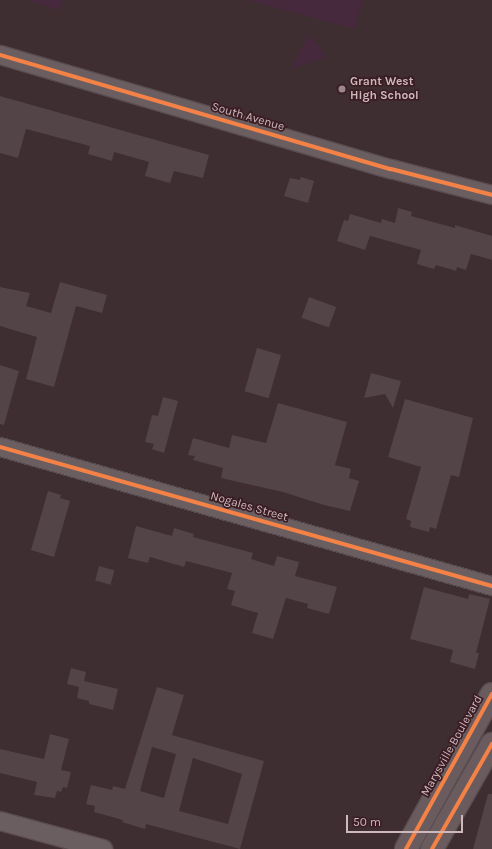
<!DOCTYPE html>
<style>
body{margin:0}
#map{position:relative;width:492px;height:849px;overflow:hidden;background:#3e2d31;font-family:Karla,sans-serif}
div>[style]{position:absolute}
.green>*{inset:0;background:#47293d}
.building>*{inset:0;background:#524447;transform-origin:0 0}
.roads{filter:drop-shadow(1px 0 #584b4e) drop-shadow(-1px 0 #584b4e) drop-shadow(0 1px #584b4e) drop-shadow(0 -1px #584b4e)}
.minor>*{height:18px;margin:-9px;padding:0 9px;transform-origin:9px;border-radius:9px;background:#6b5e60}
.secondary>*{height:22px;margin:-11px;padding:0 11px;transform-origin:11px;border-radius:11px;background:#6a5c5e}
.cycleway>*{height:4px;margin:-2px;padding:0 2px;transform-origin:2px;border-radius:2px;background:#f48246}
.dots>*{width:11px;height:11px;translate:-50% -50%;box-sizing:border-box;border:2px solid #3b1e25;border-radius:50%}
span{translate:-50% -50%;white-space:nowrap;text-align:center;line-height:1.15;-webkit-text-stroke:3.5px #3b1e25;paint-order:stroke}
.poi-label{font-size:12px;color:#ceb8bc;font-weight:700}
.left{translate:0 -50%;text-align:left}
.street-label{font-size:12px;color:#ceb8bc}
.scale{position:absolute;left:346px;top:815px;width:117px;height:18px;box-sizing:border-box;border:2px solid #ceb8bc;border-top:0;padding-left:5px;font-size:12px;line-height:14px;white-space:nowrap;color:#ceb8bc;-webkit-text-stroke:3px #3b1e25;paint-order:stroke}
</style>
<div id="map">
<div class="green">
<div style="clip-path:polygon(25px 0,63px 0,60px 10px)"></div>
<div style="clip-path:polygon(248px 0,362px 0,355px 29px)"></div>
<div style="clip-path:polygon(308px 36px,319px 46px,325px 57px,291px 69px)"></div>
</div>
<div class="building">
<div style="clip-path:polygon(0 96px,209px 155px,203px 178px,174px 171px,170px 183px,145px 176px,149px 162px,114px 152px,112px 161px,88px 154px,90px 146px,26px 129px,18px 158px,0 153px)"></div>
<div style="clip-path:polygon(301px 177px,314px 181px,308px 203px,284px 196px,290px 178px,300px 180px)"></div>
<div style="clip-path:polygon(398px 208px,412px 212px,411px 216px,455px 228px,455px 225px,492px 236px,492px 260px,471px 254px,466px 270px,457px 267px,456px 271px,436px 265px,434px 269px,417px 264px,421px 250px,370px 236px,365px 250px,337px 241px,344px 220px,348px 221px,350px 214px,381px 223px,382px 219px,395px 223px)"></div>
<div style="clip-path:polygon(60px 282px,107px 295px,102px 313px,76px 306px,54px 387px,26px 379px,37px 337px,0 326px,0 287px,30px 293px,26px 306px,51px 313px)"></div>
<div style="left:309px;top:297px;width:29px;height:22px;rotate:20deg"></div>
<div style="left:257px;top:348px;width:25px;height:45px;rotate:16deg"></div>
<div style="clip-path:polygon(0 365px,19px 371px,4px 425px,0 424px)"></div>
<div style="clip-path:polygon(371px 373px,401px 381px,393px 408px,385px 394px,364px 398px)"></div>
<div style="clip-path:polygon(163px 397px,178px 401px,164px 453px,152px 449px,154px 444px,145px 442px,152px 415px,158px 416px)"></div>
<div style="clip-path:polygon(405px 399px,473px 418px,459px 477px,451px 475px,436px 529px,430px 527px,429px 532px,410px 527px,411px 521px,406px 519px,421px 467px,388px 457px)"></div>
<div style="clip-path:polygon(278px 403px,347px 422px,335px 465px,351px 469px,349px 478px,359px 481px,350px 511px,324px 505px,283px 492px,221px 478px,223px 468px,193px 460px,195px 456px,188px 455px,193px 438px,229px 448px,232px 435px,266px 443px)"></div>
<div style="clip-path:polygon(48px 491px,61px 495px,60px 498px,70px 501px,54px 557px,31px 550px)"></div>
<div style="clip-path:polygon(136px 526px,172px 536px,174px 528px,194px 534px,193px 537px,253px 553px,251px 559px,274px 566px,277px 556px,299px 562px,295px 576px,337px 587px,329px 614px,307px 608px,308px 604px,286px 598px,273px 639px,252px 633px,258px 613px,231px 605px,235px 591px,227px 589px,232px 573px,186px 561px,184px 567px,150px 557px,148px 563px,128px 558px)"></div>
<div style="left:99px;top:566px;width:16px;height:15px;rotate:15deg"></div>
<div style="clip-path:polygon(424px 587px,468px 599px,469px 594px,490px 599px,476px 653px,479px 653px,475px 669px,450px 662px,453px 650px,410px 639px)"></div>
<div style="clip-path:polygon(71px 668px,86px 672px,84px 681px,118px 689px,113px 710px,89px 704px,89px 701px,77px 698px,79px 687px,67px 684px)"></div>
<div style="clip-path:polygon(evenodd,157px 687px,184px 695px,172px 735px,264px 761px,240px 849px,146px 824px,145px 829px,122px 822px,123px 820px,94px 812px,95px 806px,86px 804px,91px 785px,112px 790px,113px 786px,125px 789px,157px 687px,152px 747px,176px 754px,164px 798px,140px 791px,152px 747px,157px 687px,193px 758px,242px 774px,228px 824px,179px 811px,193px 758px)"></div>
<div style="clip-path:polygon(50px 734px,69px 739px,61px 770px,71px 772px,67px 788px,63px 787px,61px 792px,57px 791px,55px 798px,34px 795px,37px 782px,0 773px,0 749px,44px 759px)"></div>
<div style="clip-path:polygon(488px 794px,492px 794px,492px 849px,473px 849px)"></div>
</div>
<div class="roads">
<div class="minor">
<div style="left:0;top:55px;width:407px;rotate:16.3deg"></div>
<div style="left:391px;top:169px;width:104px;rotate:14.4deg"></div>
<div style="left:0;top:447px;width:511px;rotate:15.78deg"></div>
<div style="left:0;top:821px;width:107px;rotate:15.2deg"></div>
</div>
<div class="secondary">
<div style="left:406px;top:849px;width:177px;rotate:-61deg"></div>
<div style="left:432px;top:849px;width:121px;rotate:-60.3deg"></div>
</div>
</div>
<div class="cycleway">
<div style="left:0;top:55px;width:407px;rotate:16.3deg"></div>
<div style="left:391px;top:169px;width:104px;rotate:14.4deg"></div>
<div style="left:0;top:447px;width:511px;rotate:15.78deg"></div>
<div style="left:406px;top:849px;width:177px;rotate:-61deg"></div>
<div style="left:432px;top:849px;width:121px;rotate:-60.3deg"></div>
</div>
<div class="dots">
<div style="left:342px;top:89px;background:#9c878b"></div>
</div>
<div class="poi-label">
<span class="left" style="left:350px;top:89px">Grant West<br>High School</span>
</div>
<div class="street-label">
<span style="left:248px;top:117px;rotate:16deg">South Avenue</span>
<span style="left:249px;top:507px;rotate:16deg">Nogales Street</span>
<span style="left:452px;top:746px;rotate:-61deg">Marysville Boulevard</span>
</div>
<div class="scale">50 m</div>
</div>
